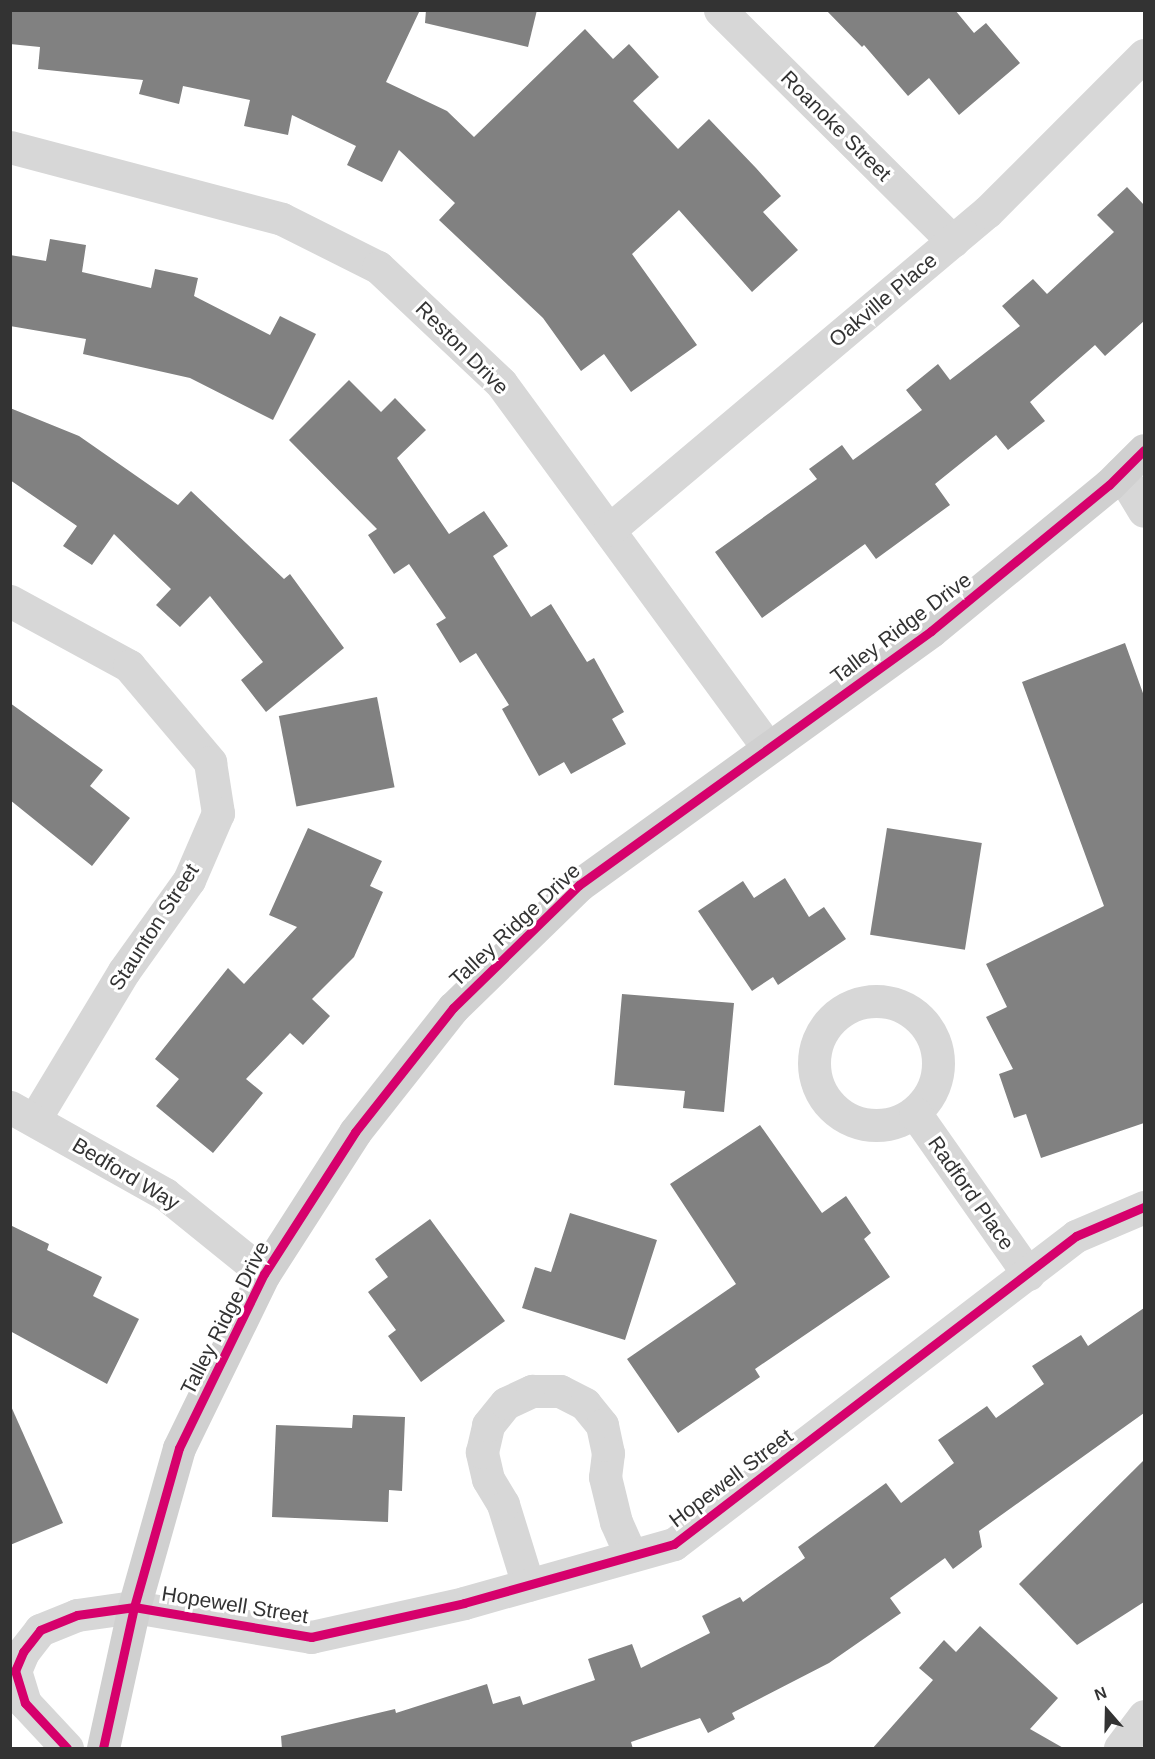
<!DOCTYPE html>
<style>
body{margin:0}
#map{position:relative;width:1155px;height:1759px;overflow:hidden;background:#fff;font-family:Helvetica,sans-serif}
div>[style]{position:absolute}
.building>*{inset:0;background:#818181;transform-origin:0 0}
.street>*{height:33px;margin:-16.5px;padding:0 16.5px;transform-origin:16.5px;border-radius:16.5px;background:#d7d7d7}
.street>.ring{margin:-16.5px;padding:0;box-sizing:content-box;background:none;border:33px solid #d7d7d7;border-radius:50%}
.secondary>*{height:33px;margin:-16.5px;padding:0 16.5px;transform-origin:16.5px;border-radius:16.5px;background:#d0d0d0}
.cycleway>*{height:9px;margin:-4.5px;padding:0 4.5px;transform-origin:4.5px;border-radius:4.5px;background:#d6006c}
span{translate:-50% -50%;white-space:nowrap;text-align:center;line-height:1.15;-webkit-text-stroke:6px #fff;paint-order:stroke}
.street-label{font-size:21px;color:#333}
.frame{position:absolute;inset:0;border:12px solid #333;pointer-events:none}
.north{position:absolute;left:1077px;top:1681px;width:60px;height:60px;-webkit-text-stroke:4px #fff;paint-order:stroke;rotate:340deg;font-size:16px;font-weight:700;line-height:24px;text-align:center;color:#333}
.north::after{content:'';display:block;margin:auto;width:21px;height:27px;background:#333;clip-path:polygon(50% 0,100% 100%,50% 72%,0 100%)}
</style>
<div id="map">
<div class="building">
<div style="clip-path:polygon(10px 10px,420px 10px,386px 82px,447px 111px,474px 137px,585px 29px,613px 59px,629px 44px,659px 77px,633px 101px,678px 149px,709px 119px,756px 168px,781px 196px,763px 212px,798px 250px,752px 292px,679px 210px,632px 254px,697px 345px,631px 392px,604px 354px,581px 371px,543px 318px,439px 220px,455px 203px,399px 150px,382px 182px,347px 165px,356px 146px,292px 115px,288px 135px,244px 126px,250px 100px,183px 86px,179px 104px,139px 94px,143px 80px,38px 69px,40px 47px,10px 44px)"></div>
<div style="clip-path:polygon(426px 10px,537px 10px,528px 47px,425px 23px)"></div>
<div style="clip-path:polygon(826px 10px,955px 10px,974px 33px,986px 23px,1020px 63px,959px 115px,929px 78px,908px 96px,864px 45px,862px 47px)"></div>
<div style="clip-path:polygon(1127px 187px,1144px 205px,1144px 321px,1105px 356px,1095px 345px,1030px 402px,1045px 421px,1008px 450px,996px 435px,935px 484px,950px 505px,876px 559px,865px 544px,762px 618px,715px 552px,817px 479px,809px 469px,842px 445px,853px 460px,922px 410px,906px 390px,938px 364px,950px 380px,1020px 326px,1002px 306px,1033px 279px,1047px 294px,1114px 232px,1097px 215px)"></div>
<div style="clip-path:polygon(50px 239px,86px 245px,82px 272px,151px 288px,155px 269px,198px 278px,194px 296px,270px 335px,280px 316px,316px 334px,273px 420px,190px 378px,83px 354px,86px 339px,10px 326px,10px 255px,46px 261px)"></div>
<div style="clip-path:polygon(349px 380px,381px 412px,395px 398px,426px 430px,397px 458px,449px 534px,484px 511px,508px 546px,493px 556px,531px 617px,551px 604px,587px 662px,594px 658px,624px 712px,612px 719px,626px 744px,571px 774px,564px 762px,539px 776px,502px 709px,509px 705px,476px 653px,460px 663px,436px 624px,446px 618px,409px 564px,394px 574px,368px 535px,377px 529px,289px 440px)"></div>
<div style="clip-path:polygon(10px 408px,79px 436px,178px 505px,191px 491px,284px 579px,290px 574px,344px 648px,266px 712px,241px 680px,263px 662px,210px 596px,180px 627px,156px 605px,171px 589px,114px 534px,92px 565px,63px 546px,77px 526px,10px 480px)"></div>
<div style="clip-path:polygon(1125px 643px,1144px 696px,1144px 1123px,1041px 1158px,1026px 1114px,1014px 1118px,999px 1074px,1013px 1069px,986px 1017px,1007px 1007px,986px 964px,1104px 906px,1022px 682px)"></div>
<div style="left:377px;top:697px;width:92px;height:100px;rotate:79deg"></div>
<div style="clip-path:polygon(10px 703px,103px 770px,90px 786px,130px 818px,92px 866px,10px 800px)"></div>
<div style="clip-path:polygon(308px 828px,382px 861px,370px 886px,383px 892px,354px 957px,312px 999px,330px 1016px,303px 1045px,290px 1033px,246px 1079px,263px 1093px,213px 1153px,156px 1106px,179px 1079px,155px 1059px,228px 968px,244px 984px,297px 927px,269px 915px)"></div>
<div style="left:887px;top:828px;width:96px;height:108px;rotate:9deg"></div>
<div style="clip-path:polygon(785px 878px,809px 917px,824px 907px,846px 939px,778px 985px,773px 977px,752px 991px,698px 911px,743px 881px,754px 898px)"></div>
<div style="clip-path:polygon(622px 994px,734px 1003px,724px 1112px,683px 1108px,685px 1091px,614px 1085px)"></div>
<div style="clip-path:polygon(760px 1125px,822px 1213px,846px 1196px,871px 1233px,864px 1239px,890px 1277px,755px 1369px,760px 1377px,678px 1433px,627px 1359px,736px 1284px,670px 1184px)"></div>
<div style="clip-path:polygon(570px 1213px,657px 1240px,625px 1340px,522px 1308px,535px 1267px,551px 1272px)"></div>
<div style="clip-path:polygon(430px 1219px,505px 1321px,421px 1382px,388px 1336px,396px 1330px,368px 1292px,388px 1277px,375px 1259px)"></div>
<div style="clip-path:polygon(10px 1225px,49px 1244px,47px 1250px,102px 1277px,93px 1296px,139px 1319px,107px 1384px,10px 1331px)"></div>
<div style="clip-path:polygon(1144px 1308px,1144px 1413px,979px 1531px,982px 1547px,953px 1569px,945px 1558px,890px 1598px,901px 1613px,829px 1663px,732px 1713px,735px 1719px,708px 1733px,700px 1718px,631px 1742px,633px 1749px,282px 1749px,281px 1736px,395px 1709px,396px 1713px,487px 1684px,493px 1704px,520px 1696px,523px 1705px,595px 1680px,588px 1659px,632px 1644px,641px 1668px,710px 1633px,702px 1616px,740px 1597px,743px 1602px,805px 1558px,798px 1547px,886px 1483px,901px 1503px,954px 1463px,938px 1440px,987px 1406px,996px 1418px,1044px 1384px,1032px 1366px,1081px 1335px,1088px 1346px)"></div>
<div style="clip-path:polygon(10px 1404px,63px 1523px,10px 1545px)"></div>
<div style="clip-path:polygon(353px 1415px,405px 1417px,402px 1491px,389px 1490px,388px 1522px,272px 1517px,276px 1425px,352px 1428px)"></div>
<div style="clip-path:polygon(1144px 1460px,1144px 1602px,1077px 1645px,1019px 1584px)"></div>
<div style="clip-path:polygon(980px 1626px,1058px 1698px,1030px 1729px,1065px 1749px,872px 1749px,933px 1680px,919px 1668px,944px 1640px,956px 1652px)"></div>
</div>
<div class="street">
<div style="left:720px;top:10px;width:328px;rotate:44.8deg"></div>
<div style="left:10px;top:147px;width:281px;rotate:14.8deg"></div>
<div style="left:282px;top:219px;width:107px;rotate:26.6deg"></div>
<div style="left:378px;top:267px;width:169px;rotate:43.3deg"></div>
<div style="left:501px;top:383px;width:452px;rotate:53.8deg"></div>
<div style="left:1121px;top:473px;width:44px;rotate:58.8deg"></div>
<div style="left:609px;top:530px;width:494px;rotate:-40.1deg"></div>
<div style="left:987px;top:212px;width:222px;rotate:-45deg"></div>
<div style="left:10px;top:601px;width:136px;rotate:28.6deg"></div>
<div style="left:129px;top:666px;width:126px;rotate:49.8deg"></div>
<div style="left:210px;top:762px;width:52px;rotate:81.1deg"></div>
<div style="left:218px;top:813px;width:73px;rotate:113.4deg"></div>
<div style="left:189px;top:880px;width:112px;rotate:125.5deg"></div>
<div style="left:124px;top:971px;width:174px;rotate:121.1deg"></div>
<div class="ring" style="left:814px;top:1001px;width:91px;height:91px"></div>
<div style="left:10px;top:1107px;width:178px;rotate:29.3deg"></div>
<div style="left:165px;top:1194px;width:127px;rotate:38.9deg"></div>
<div style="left:915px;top:1113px;width:197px;rotate:54.9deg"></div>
<div style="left:528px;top:1585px;width:85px;rotate:-107.2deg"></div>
<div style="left:503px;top:1504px;width:29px;rotate:-121deg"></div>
<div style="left:488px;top:1479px;width:28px;rotate:-103deg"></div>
<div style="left:482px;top:1452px;width:28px;rotate:-77deg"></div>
<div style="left:488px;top:1425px;width:28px;rotate:-51deg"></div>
<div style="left:506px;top:1403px;width:29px;rotate:-25deg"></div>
<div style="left:532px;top:1391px;width:28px"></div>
<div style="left:560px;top:1391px;width:28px;rotate:27deg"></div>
<div style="left:585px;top:1404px;width:27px;rotate:51deg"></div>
<div style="left:602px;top:1425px;width:29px;rotate:78deg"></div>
<div style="left:608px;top:1453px;width:24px;rotate:97deg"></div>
<div style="left:605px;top:1477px;width:46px;rotate:76.3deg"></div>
<div style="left:616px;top:1522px;width:37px;rotate:66deg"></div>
<div style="left:67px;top:1748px;width:62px;rotate:-133deg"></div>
<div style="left:25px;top:1703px;width:34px;rotate:-107deg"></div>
<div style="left:15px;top:1671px;width:21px;rotate:-67deg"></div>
<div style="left:23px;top:1652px;width:28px;rotate:-52deg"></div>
<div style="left:40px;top:1630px;width:40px;rotate:-22deg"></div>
<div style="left:77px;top:1615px;width:58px;rotate:-8deg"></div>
<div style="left:134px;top:1607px;width:180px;rotate:9.6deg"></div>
<div style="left:311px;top:1637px;width:157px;rotate:-12.5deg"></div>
<div style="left:464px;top:1603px;width:218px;rotate:-15.7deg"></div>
<div style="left:674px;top:1544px;width:506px;rotate:-37.46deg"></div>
<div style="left:1076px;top:1236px;width:74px;rotate:-23.1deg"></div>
<div style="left:1120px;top:1748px;width:40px;rotate:-53deg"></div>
</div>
<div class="secondary">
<div style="left:103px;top:1748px;width:144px;rotate:-77.6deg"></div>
<div style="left:134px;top:1607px;width:165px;rotate:-74.2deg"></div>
<div style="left:179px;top:1448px;width:194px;rotate:-64deg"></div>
<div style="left:264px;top:1274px;width:169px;rotate:-57.3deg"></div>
<div style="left:355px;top:1132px;width:158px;rotate:-51.7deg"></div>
<div style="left:453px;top:1008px;width:176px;rotate:-44.3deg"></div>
<div style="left:579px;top:885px;width:434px;rotate:-35.8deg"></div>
<div style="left:931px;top:631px;width:230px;rotate:-39.4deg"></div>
<div style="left:1109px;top:485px;width:49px;rotate:-45deg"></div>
</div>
<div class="cycleway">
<div style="left:67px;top:1748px;width:62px;rotate:-133deg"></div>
<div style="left:25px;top:1703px;width:34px;rotate:-107deg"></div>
<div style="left:15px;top:1671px;width:21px;rotate:-67deg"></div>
<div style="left:23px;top:1652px;width:28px;rotate:-52deg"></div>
<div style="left:40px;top:1630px;width:40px;rotate:-22deg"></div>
<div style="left:77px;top:1615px;width:58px;rotate:-8deg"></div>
<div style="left:134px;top:1607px;width:180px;rotate:9.6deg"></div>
<div style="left:311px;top:1637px;width:157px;rotate:-12.5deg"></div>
<div style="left:464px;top:1603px;width:218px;rotate:-15.7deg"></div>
<div style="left:674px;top:1544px;width:506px;rotate:-37.46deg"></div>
<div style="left:1076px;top:1236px;width:74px;rotate:-23.1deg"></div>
<div style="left:103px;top:1748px;width:144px;rotate:-77.6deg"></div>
<div style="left:134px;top:1607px;width:165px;rotate:-74.2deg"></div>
<div style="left:179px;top:1448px;width:194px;rotate:-64deg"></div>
<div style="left:264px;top:1274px;width:169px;rotate:-57.3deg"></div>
<div style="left:355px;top:1132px;width:158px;rotate:-51.7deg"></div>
<div style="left:453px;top:1008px;width:176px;rotate:-44.3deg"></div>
<div style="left:579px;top:885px;width:434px;rotate:-35.8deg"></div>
<div style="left:931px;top:631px;width:230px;rotate:-39.4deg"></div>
<div style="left:1109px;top:485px;width:49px;rotate:-45deg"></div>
</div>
<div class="street-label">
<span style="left:836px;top:126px;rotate:45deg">Roanoke Street</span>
<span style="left:883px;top:300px;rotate:-40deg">Oakville Place</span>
<span style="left:462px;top:348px;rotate:45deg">Reston Drive</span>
<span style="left:901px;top:628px;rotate:-37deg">Talley Ridge Drive</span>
<span style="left:515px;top:925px;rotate:-43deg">Talley Ridge Drive</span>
<span style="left:154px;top:927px;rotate:-57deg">Staunton Street</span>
<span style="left:126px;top:1174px;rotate:31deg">Bedford Way</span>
<span style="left:971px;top:1193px;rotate:55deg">Radford Place</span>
<span style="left:225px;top:1318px;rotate:-63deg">Talley Ridge Drive</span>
<span style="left:731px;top:1478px;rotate:-37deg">Hopewell Street</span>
<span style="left:235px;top:1605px;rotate:9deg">Hopewell Street</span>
</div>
<div class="frame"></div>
<div class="north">N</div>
</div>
